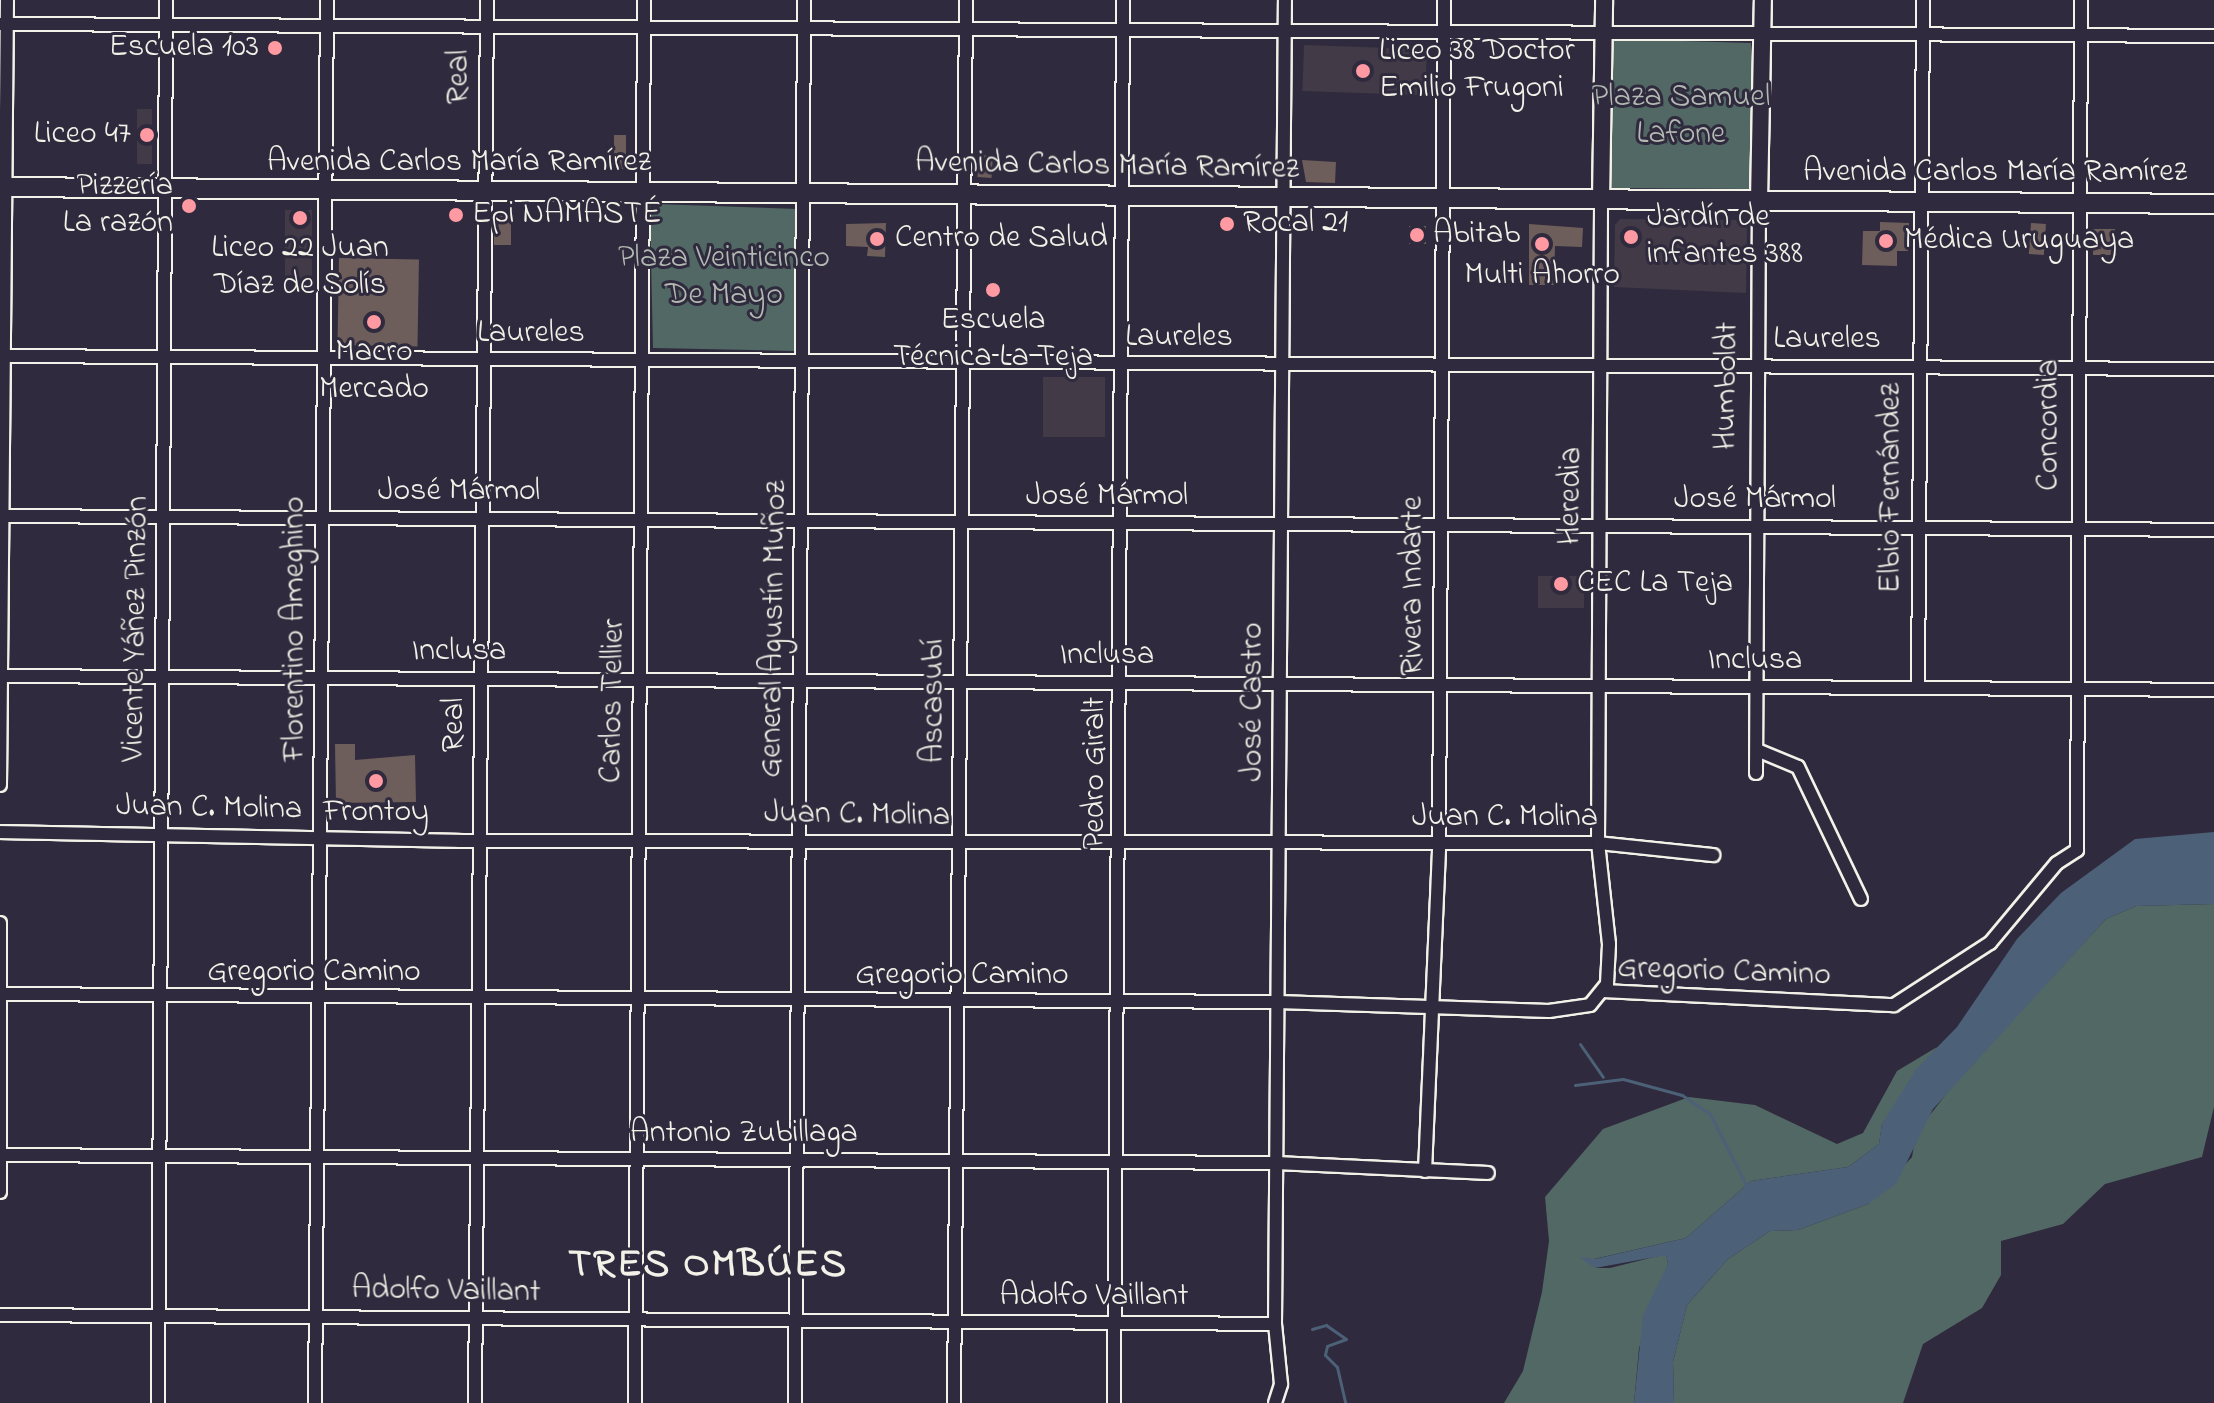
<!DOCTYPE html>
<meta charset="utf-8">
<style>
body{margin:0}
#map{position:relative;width:2214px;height:1403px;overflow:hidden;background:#2f2a3d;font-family:"Indie Flower",sans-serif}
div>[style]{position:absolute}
.built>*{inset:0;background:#423a46;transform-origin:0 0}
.green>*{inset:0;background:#526864}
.water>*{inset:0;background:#4c6177}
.stream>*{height:3px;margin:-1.5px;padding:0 1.5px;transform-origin:1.5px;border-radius:1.5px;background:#4c6177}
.building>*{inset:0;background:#6e5e5b;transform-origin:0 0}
.roads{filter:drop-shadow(2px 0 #f4f1e8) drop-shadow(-2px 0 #f4f1e8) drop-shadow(0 2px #f4f1e8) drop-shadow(0 -2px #f4f1e8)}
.minor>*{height:12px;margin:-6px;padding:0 6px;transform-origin:6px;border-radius:6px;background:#2f2a3d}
.tertiary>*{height:16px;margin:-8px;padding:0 8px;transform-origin:8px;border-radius:8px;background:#2f2a3d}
.secondary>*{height:18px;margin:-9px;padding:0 9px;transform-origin:9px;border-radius:9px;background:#2f2a3d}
.dots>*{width:22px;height:22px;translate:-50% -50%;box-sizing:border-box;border:4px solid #2f2a3d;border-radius:50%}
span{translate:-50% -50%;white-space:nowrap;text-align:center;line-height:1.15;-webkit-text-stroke:6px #2f2a3d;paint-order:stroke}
.poi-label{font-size:32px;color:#f4f1e8}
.right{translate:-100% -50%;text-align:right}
.left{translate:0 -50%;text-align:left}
.street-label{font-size:32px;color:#f4f1e8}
.park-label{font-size:32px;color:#b3bab3}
.district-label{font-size:40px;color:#f4f1e8;font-weight:700;letter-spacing:2px}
</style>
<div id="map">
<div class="built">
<div style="left:1304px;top:45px;width:123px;height:46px;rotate:2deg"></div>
<div style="left:137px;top:109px;width:15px;height:55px"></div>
<div style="left:285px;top:210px;width:27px;height:68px"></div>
<div style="clip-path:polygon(1620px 219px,1741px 220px,1747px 226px,1746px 293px,1614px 287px,1615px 225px)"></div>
<div style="left:1043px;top:377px;width:62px;height:60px"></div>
<div style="left:1538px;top:576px;width:46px;height:32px"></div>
</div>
<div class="green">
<div style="clip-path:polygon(1616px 39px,1751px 43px,1752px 189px,1610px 188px,1610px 43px)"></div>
<div style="clip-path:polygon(656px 204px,797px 209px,794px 351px,653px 348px,650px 212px)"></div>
<div style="clip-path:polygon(2214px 904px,2214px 1107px,2202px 1157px,2105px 1184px,2063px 1224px,2001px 1241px,2001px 1275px,1982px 1308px,1923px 1344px,1903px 1403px,1674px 1403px,1673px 1362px,1687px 1305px,1728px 1259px,1770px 1231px,1798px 1230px,1868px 1204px,1912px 1157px,1916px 1133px,1957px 1080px,2106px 919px,2136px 906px)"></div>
<div style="clip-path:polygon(1937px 1047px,1882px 1124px,1879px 1144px,1848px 1167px,1751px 1181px,1686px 1238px,1594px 1259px,1595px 1268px,1610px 1268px,1666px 1254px,1668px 1264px,1639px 1348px,1634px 1403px,1504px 1403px,1523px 1371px,1542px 1292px,1549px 1241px,1545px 1197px,1603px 1129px,1689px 1097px,1755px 1105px,1837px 1144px,1863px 1133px,1897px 1071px)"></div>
</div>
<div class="water">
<div style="clip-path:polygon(2214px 832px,2214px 904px,2136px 906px,2106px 919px,1933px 1109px,1896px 1184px,1868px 1204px,1798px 1230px,1770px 1231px,1728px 1259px,1687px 1305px,1673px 1362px,1674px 1403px,1634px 1403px,1643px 1315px,1668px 1264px,1666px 1255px,1595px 1268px,1579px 1257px,1595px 1259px,1686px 1238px,1751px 1181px,1848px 1167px,1879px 1144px,1882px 1124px,1916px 1069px,1957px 1027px,2017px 939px,2061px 893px,2135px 839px)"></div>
</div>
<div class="stream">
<div style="left:1580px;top:1044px;width:40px;rotate:55.1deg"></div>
<div style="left:1575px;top:1085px;width:48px;rotate:-7.1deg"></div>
<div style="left:1623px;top:1079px;width:61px;rotate:15.2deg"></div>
<div style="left:1682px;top:1095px;width:34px;rotate:34deg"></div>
<div style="left:1710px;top:1114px;width:80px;rotate:63.1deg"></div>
<div style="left:1312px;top:1329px;width:15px;rotate:-16deg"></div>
<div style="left:1326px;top:1325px;width:24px;rotate:35deg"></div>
<div style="left:1346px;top:1339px;width:20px;rotate:160deg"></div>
<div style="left:1327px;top:1346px;width:9px;rotate:103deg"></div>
<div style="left:1325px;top:1355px;width:17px;rotate:45deg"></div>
<div style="left:1337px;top:1367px;width:37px;rotate:77deg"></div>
</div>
<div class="building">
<div style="left:614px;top:135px;width:12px;height:34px"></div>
<div style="left:979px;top:155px;width:14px;height:22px;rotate:4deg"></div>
<div style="clip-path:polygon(1302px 160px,1336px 162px,1335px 183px,1306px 182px)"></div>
<div style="left:494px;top:215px;width:17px;height:30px"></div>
<div style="clip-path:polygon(1880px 222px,1909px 223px,1908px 251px,1897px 251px,1897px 266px,1862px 265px,1863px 231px,1880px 231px)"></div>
<div style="clip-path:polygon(886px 223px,885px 257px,867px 256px,868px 247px,846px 246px,846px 224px)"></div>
<div style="left:2031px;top:223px;width:15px;height:31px;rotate:4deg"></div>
<div style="clip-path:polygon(1529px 224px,1583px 228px,1582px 247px,1555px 246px,1554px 285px,1529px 285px)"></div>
<div style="left:1409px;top:226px;width:17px;height:18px"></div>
<div style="left:2093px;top:229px;width:22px;height:26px"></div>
<div style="left:339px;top:258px;width:80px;height:87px;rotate:1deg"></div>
<div style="clip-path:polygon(335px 744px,355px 744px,355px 760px,415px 755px,416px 802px,336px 803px)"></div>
</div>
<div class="roads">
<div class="minor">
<div style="left:0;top:24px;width:2214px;rotate:0.31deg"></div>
<div style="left:0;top:356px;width:2214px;rotate:0.34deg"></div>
<div style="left:0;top:516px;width:2214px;rotate:0.36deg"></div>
<div style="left:0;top:676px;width:2214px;rotate:0.36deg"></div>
<div style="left:1918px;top:688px;width:688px;rotate:-89.58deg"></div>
<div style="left:1757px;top:750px;width:44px;rotate:22.5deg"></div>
<div style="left:1798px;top:767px;width:146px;rotate:64.5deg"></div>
<div style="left:1756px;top:773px;width:572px;rotate:-89.7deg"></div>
<div style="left:0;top:785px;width:785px;rotate:-89.49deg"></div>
<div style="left:0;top:832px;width:459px;rotate:1.1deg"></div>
<div style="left:459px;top:841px;width:1139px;rotate:0.1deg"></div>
<div style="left:1598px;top:843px;width:116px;rotate:6deg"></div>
<div style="left:0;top:923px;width:269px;rotate:90deg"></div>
<div style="left:1604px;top:991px;width:290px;rotate:2.8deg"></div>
<div style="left:1894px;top:1005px;width:114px;rotate:-32.9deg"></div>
<div style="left:1990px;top:943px;width:104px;rotate:-50.1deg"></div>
<div style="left:2057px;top:863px;width:24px;rotate:-33deg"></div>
<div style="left:2077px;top:850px;width:850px;rotate:-89.73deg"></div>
<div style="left:0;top:994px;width:1278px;rotate:0.36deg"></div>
<div style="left:1278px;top:1002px;width:271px;rotate:1.9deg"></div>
<div style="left:1549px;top:1011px;width:41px;rotate:-8.3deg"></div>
<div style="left:1590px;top:1005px;width:27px;rotate:-51deg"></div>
<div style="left:1607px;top:984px;width:40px;rotate:-87.1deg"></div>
<div style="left:1609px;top:944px;width:102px;rotate:-96.2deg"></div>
<div style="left:1598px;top:843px;width:643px;rotate:-89.73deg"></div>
<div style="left:0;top:1155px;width:1277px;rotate:0.36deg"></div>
<div style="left:1277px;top:1163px;width:211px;rotate:2.7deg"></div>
<div style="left:1425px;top:1171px;width:327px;rotate:-87.5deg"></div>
<div style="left:1439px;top:844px;width:844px;rotate:-89.66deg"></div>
<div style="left:0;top:1315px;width:1275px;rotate:0.4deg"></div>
<div style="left:158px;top:1403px;width:1403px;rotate:-89.67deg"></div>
<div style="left:315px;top:1403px;width:1403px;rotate:-89.51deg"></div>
<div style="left:475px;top:1403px;width:1403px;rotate:-89.51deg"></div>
<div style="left:635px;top:1403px;width:1403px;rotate:-89.63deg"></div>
<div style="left:795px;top:1403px;width:1403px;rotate:-89.63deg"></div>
<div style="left:954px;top:1403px;width:1403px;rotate:-89.51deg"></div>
<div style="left:1114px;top:1403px;width:1403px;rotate:-89.63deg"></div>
<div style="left:1275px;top:1403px;width:20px;rotate:-72deg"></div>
<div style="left:1281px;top:1384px;width:60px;rotate:-95.7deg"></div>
<div style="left:1275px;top:1324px;width:1324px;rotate:-89.57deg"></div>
</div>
<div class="tertiary">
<div style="left:1601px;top:200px;width:200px;rotate:-89.1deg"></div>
<div style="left:1759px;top:201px;width:201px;rotate:-88.9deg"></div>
</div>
<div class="secondary">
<div style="left:0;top:187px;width:2214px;rotate:0.44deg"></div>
</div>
</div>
<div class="dots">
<div style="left:275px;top:48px;background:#ff9aa2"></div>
<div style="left:1363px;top:71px;background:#ff9aa2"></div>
<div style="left:147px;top:135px;background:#ff9aa2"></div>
<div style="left:189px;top:206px;background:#ff9aa2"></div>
<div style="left:456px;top:215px;background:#ff9aa2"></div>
<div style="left:300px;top:218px;background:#ff9aa2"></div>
<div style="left:1227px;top:224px;background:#ff9aa2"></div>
<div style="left:1417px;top:235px;background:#ff9aa2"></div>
<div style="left:1631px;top:237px;background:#ff9aa2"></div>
<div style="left:877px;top:239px;background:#ff9aa2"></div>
<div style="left:1886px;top:241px;background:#ff9aa2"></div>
<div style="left:1542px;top:244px;background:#ff9aa2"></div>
<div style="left:993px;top:290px;background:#ff9aa2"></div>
<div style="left:374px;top:322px;background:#ff9aa2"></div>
<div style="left:1561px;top:584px;background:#ff9aa2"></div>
<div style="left:376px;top:781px;background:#ff9aa2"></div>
</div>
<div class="poi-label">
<span class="right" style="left:259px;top:48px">Escuela 103</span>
<span class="left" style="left:1379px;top:71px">Liceo 38 Doctor<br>Emilio Frugoni</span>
<span class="right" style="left:131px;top:135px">Liceo 47</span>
<span class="right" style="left:173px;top:206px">Pizzería<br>La razón</span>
<span class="left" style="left:472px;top:215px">Epi NAMASTÉ</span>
<span class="left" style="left:1647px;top:237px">Jardín de<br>infantes 388</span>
<span class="left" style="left:1243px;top:224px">Rocal 21</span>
<span class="left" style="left:1433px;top:235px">Abitab</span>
<span class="left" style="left:895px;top:239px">Centro de Salud</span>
<span class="left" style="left:1904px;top:241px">Médica Uruguaya</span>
<span style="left:300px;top:268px">Liceo 22 Juan<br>Díaz de Solís</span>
<span style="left:1542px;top:276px">Multi Ahorro</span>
<span style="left:993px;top:340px">Escuela<br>Técnica La Teja</span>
<span style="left:374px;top:372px">Macro<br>Mercado</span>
<span class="left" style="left:1577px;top:584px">CEC La Teja</span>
<span style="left:376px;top:813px">Frontoy</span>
</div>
<div class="street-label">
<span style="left:460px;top:77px;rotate:-90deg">Real</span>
<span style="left:459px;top:163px">Avenida Carlos María Ramírez</span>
<span style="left:1107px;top:167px;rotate:1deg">Avenida Carlos María Ramírez</span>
<span style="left:1995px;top:173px">Avenida Carlos María Ramírez</span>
<span style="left:531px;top:334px">Laureles</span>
<span style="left:1179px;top:338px">Laureles</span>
<span style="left:1827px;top:340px">Laureles</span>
<span style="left:1728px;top:386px;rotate:-89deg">Humboldt</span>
<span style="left:2050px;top:425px;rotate:-90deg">Concordia</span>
<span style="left:1892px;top:488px;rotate:-90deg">Elbio Fernández</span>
<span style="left:459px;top:492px">José Mármol</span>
<span style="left:1572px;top:496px;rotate:-89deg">Heredia</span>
<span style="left:1107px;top:497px">José Mármol</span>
<span style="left:1755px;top:500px">José Mármol</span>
<span style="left:1414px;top:586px;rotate:-90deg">Rivera Indarte</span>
<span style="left:137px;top:629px;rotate:-89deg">Vicente Yáñez Pinzón</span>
<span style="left:296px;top:629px;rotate:-90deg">Florentino Ameghino</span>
<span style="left:775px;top:629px;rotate:-89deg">General Agustín Muñoz</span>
<span style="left:459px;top:652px">Inclusa</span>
<span style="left:1107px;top:656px">Inclusa</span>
<span style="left:1755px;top:661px">Inclusa</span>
<span style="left:614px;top:701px;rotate:-89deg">Carlos Tellier</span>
<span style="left:935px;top:701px;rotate:-90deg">Ascasubí</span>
<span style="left:1254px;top:702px;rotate:-90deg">José Castro</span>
<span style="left:455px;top:725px;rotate:-90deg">Real</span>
<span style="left:1096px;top:773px;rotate:-90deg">Pedro Giralt</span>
<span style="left:209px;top:809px;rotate:1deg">Juan C. Molina</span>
<span style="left:857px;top:816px;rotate:1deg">Juan C. Molina</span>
<span style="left:1505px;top:818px">Juan C. Molina</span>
<span style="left:314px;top:973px">Gregorio Camino</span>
<span style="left:1724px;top:973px;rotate:2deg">Gregorio Camino</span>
<span style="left:962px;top:976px">Gregorio Camino</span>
<span style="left:744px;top:1134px">Antonio Zubillaga</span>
<span style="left:446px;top:1292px;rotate:1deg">Adolfo Vaillant</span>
<span style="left:1094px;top:1297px">Adolfo Vaillant</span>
</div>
<div class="park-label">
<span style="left:1681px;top:117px">Plaza Samuel<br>Lafone</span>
<span style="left:724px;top:278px">Plaza Veinticinco<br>De Mayo</span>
</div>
<div class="district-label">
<span style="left:708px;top:1266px">TRES OMBÚES</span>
</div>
</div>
